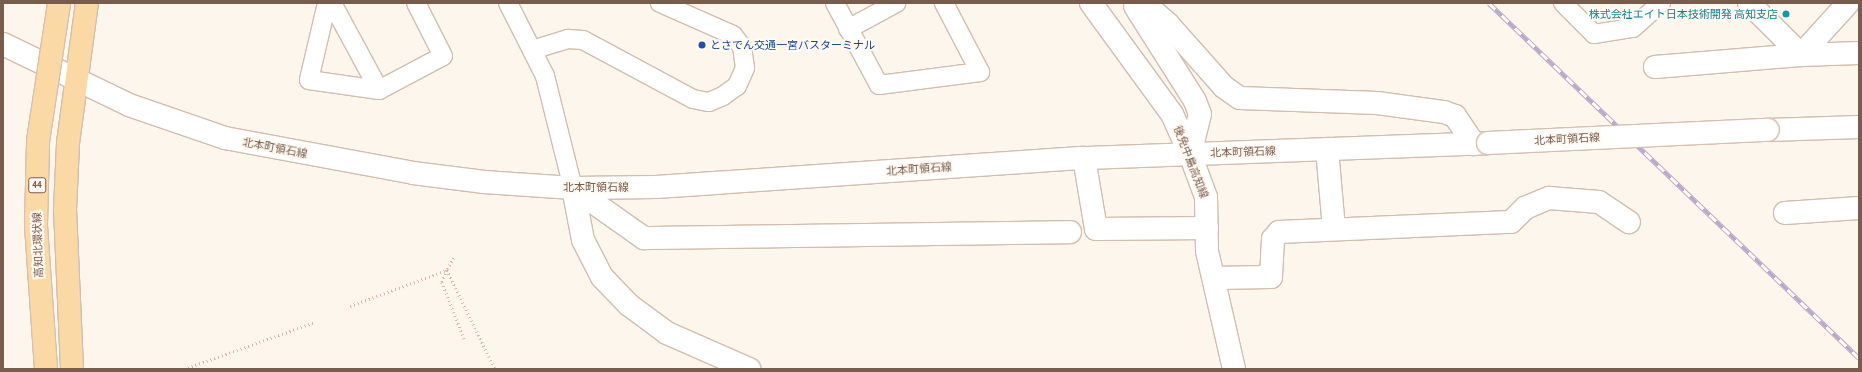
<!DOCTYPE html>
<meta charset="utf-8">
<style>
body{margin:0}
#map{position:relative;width:1862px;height:372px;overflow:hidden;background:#fdf6ec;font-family:"PT Sans Narrow","Noto Sans JP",sans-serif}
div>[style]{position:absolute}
.path>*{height:2.5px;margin-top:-1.25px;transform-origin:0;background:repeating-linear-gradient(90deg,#d9b8a5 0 1px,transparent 0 4px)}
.roads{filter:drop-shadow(1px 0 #d1beb0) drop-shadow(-1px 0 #d1beb0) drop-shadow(0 1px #d1beb0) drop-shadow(0 -1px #d1beb0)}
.lane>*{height:18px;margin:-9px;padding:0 9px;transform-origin:9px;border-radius:9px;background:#fff}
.street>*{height:22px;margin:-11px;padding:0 11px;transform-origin:11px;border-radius:11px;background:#fff}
.secondary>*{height:22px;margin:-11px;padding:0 11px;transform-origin:11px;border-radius:11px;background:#fff}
.primary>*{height:22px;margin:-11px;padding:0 11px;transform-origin:11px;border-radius:11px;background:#fbd9a5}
.rail>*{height:4.5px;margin-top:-2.25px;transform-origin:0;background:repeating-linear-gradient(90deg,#fffaf3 0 9px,#b9a8c9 0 18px);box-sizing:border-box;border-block:1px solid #b9a8c9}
.bridges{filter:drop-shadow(1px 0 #d6c0b0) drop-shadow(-1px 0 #d6c0b0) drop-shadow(0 1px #d6c0b0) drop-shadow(0 -1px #d6c0b0)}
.secondary-bridge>*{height:22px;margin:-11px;padding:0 11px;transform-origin:11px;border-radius:11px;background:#fff}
.primary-bridge>*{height:22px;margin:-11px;padding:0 11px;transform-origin:11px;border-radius:11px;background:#fbd9a5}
.dots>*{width:11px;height:11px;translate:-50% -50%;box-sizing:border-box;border:2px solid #fffaf3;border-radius:50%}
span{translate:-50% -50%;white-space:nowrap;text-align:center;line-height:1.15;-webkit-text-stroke:4px #fffaf3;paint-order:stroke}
.shield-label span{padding:1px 3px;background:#fffaf3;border:1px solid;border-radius:3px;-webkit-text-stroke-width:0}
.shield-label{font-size:10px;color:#7a5c4d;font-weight:700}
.culture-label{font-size:11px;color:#0d838f}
.right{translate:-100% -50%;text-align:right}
.transit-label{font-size:11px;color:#164399}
.left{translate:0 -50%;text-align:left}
.street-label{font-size:11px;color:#7a5c4d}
.frame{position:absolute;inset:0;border:4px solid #7a5c4d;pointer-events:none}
</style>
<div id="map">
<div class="path">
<div style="left:454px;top:258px;width:14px;rotate:120deg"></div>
<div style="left:447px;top:270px;width:110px;rotate:64.1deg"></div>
<div style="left:447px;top:270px;width:13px;rotate:113deg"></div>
<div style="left:442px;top:282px;width:63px;rotate:68.7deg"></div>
<div style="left:350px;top:306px;width:103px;rotate:-20.4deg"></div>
<div style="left:184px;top:369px;width:139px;rotate:-19.7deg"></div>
</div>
<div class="roads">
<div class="lane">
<div style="left:327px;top:3px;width:79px;rotate:103.2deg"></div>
<div style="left:309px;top:80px;width:71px;rotate:8.1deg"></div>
<div style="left:379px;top:90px;width:72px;rotate:-28deg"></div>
<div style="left:443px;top:56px;width:59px;rotate:-117deg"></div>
<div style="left:332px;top:3px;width:99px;rotate:61.6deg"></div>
<div style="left:508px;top:3px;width:82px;rotate:63.1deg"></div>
<div style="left:545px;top:76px;width:115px;rotate:76deg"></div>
<div style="left:835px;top:3px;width:93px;rotate:61.8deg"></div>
<div style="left:879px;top:85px;width:102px;rotate:-7.3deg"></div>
<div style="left:980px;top:72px;width:78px;rotate:-117.6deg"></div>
<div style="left:1563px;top:3px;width:44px;rotate:45deg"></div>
<div style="left:1594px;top:34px;width:39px;rotate:-9deg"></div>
<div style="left:1633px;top:28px;width:38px;rotate:-42deg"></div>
<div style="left:848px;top:29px;width:55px;rotate:-28.4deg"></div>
<div style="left:532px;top:50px;width:38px;rotate:-17deg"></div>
<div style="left:568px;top:39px;width:15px;rotate:4deg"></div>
<div style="left:583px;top:40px;width:125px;rotate:28.2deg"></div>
<div style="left:693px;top:99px;width:16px;rotate:11deg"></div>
<div style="left:709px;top:102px;width:15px;rotate:-23deg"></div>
<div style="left:723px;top:96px;width:17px;rotate:-36deg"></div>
<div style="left:737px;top:86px;width:20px;rotate:-66deg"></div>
<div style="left:745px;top:68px;width:21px;rotate:-98deg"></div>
<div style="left:742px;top:47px;width:15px;rotate:-127deg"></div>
<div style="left:733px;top:35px;width:80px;rotate:-156.3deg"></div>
</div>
<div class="street">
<div style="left:1144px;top:3px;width:32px;rotate:41deg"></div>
<div style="left:1168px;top:24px;width:84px;rotate:48.4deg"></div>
<div style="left:1224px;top:87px;width:19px;rotate:35deg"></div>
<div style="left:1240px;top:98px;width:137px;rotate:2.1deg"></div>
<div style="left:1377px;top:103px;width:68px;rotate:7.7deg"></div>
<div style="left:1444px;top:112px;width:12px;rotate:20deg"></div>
<div style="left:1455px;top:116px;width:34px;rotate:56deg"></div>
<div style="left:1749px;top:3px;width:74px;rotate:45deg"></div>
<div style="left:1801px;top:55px;width:70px;rotate:-47.9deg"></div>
<div style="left:1135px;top:6px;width:112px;rotate:57.7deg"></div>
<div style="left:1195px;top:101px;width:14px;rotate:69deg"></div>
<div style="left:1200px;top:114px;width:41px;rotate:104deg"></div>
<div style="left:1655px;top:67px;width:146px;rotate:-4.7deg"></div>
<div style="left:1801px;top:55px;width:58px;rotate:-2deg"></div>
<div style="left:1327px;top:149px;width:80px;rotate:85deg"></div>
<div style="left:1084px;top:158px;width:72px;rotate:80.4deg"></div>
<div style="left:1096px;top:229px;width:111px;rotate:-0.5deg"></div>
<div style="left:573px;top:188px;width:87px;rotate:35.2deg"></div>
<div style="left:644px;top:238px;width:426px;rotate:-0.8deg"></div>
<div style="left:1785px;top:213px;width:74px;rotate:-3.9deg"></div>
<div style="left:1214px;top:278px;width:57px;rotate:-1deg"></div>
<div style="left:1271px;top:277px;width:38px;rotate:-87deg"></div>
<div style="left:1273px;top:239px;width:9px;rotate:-49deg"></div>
<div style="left:1279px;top:232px;width:232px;rotate:-2.5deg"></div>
<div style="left:1511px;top:222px;width:20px;rotate:-45deg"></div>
<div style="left:1525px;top:208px;width:26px;rotate:-23deg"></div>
<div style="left:1549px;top:198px;width:50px;rotate:4.6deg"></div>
<div style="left:1599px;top:202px;width:36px;rotate:34deg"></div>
</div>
<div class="secondary">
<div style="left:1091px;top:3px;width:137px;rotate:53.9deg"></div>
<div style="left:1172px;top:114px;width:44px;rotate:65.8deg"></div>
<div style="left:1190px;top:154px;width:46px;rotate:69.6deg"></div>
<div style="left:1206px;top:197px;width:54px;rotate:88.9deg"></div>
<div style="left:1207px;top:251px;width:121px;rotate:77.1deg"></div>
<div style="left:3px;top:44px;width:140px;rotate:25.8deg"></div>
<div style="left:129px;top:105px;width:102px;rotate:19deg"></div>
<div style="left:225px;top:138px;width:191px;rotate:10.5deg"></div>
<div style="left:413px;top:173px;width:72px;rotate:7.2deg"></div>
<div style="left:484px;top:182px;width:89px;rotate:3.9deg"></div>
<div style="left:573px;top:188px;width:83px;rotate:-0.7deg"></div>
<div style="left:656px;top:187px;width:429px;rotate:-3.9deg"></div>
<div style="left:1084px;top:158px;width:404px;rotate:-2.1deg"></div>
<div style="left:1768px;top:130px;width:91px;rotate:-1.9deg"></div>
<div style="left:573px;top:188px;width:53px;rotate:79.1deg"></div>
<div style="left:583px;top:240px;width:42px;rotate:62.8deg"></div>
<div style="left:602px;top:277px;width:39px;rotate:46deg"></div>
<div style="left:629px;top:305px;width:47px;rotate:36.4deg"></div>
<div style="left:667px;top:333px;width:90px;rotate:23.7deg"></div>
</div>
<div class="primary">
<div style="left:72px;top:369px;width:159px;rotate:-92.5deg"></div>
<div style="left:65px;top:210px;width:67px;rotate:-87.4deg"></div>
<div style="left:68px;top:143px;width:141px;rotate:-82.3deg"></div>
</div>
</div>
<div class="rail">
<div style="left:1489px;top:3px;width:513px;rotate:43.81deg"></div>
</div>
<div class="bridges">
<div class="secondary-bridge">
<div style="left:1488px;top:143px;width:280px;rotate:-2.7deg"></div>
</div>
<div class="primary-bridge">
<div style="left:46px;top:369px;width:144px;rotate:-94deg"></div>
<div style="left:36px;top:225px;width:84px;rotate:-88.6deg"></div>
<div style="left:38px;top:141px;width:140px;rotate:-81.3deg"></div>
</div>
</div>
<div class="dots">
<div style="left:1786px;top:14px;background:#0f9aa8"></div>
<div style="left:702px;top:45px;background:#1a4fb4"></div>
</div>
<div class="shield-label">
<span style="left:37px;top:185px">44</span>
</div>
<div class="culture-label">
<span class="right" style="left:1778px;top:14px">株式会社エイト日本技術開発 高知支店</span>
</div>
<div class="transit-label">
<span class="left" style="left:710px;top:45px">とさでん交通一宮バスターミナル</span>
</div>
<div class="street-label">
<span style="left:1567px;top:139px;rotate:-3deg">北本町領石線</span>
<span style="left:275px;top:148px;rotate:11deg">北本町領石線</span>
<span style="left:1243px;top:152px;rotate:-2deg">北本町領石線</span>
<span style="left:1191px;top:162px;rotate:69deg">後免中島高知線</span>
<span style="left:919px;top:169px;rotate:-4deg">北本町領石線</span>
<span style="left:596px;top:187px">北本町領石線</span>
<span style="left:38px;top:245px;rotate:-92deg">高知北環状線</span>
</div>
<div class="frame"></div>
</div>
